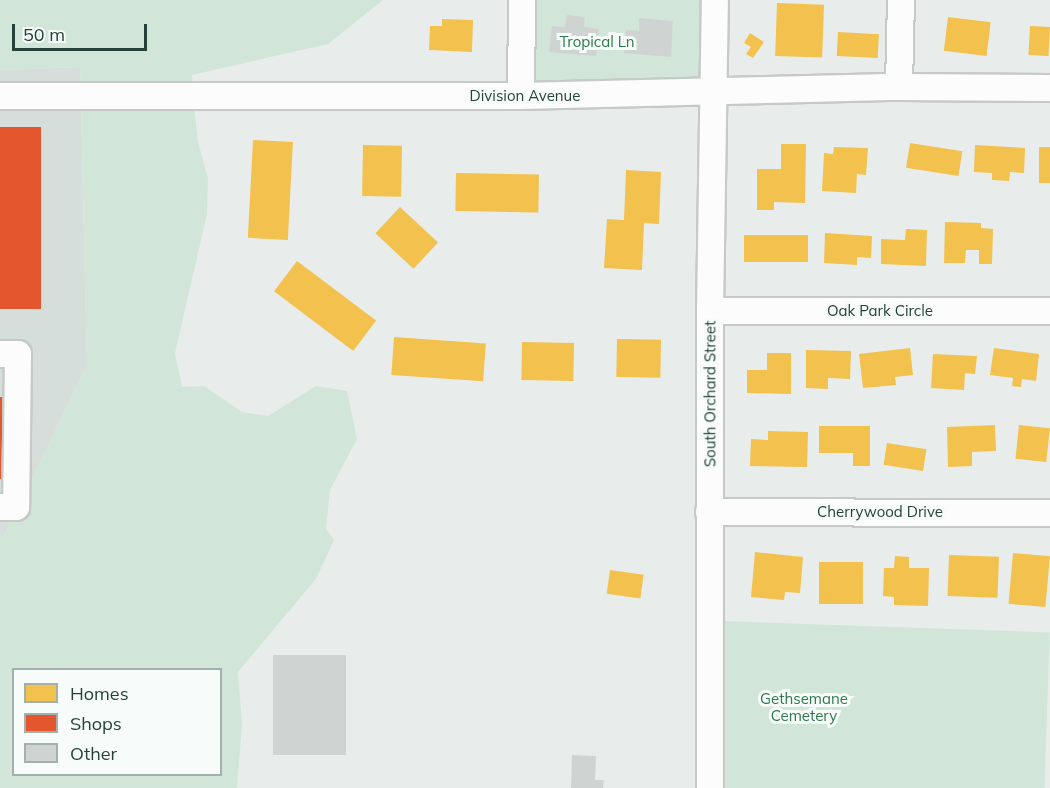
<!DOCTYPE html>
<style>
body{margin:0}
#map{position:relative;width:1050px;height:788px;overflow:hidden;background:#e8edeb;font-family:Mulish,sans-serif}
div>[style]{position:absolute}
.built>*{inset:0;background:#d6dedb}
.green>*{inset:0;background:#d1e6d8;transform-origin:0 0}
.homes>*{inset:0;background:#f2c14e;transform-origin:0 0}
.shops>*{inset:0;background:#e4572e;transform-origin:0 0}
.building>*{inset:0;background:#cfd4d2;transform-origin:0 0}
.roads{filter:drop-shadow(2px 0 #c5cac8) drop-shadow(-2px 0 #c5cac8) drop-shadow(0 2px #c5cac8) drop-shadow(0 -2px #c5cac8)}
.minor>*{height:26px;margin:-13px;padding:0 13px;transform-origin:13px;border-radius:13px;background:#fcfcfc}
span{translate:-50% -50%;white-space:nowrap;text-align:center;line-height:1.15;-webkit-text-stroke:6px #f7fbf9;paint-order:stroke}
.park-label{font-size:15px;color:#2d7a4b}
.street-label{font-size:15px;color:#24423a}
.legend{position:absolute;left:12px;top:668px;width:210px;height:108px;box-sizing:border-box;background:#f7fbf9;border:2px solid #a3b1ad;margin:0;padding:8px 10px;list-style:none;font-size:18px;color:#24423a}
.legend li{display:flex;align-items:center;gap:12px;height:30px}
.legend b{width:30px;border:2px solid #a3b1ad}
.scale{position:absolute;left:12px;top:24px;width:135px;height:27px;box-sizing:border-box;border:3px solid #24423a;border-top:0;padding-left:8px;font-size:18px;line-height:21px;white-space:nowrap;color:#24423a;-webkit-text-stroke:4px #f7fbf9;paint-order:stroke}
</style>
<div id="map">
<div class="built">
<div style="clip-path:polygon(80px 67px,81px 86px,0 86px,0 70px)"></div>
<div style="clip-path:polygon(0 106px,81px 106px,87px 366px,4px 536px,0 536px)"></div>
</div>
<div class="green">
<div style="clip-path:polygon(0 0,383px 0,328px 44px,192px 75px,193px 86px,81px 86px,80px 67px,0 70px)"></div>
<div style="left:532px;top:0;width:173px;height:86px"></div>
<div style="clip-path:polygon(evenodd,81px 106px,194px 106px,198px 142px,208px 178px,207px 214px,175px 353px,182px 387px,204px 386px,242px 412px,268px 416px,316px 386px,347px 391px,357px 439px,330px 490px,326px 529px,334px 540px,316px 579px,238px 672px,242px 724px,237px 788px,0 788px,0 536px,4px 536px,87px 366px,81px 106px,14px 670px,220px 670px,220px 774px,14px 774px,14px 670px)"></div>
<div style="left:721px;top:621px;width:329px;height:167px;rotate:2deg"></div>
</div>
<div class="homes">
<div style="left:777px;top:3px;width:47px;height:53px;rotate:2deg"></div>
<div style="left:948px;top:17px;width:43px;height:34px;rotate:7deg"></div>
<div style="clip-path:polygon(442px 19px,473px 20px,472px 52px,429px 50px,430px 26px,442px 26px)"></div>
<div style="left:1030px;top:26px;width:20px;height:29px;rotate:3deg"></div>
<div style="left:838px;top:32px;width:41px;height:24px;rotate:3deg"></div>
<div style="clip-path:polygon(750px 33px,764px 42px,753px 58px,746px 54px,751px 47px,744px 43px)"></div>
<div style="left:253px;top:140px;width:40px;height:98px;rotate:3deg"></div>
<div style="left:910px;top:143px;width:53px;height:25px;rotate:9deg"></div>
<div style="clip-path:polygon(781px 144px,806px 144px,805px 203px,774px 202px,774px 210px,757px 210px,757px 169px,781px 169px)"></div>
<div style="left:363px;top:145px;width:39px;height:51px;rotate:1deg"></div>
<div style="clip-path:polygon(975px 145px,1025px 148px,1024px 173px,1010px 172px,1009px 181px,992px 180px,992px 173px,974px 172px)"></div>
<div style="clip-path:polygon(834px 147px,868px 148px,866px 175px,857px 174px,856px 193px,822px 191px,824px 153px,833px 154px)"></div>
<div style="left:1039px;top:147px;width:11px;height:36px"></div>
<div style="clip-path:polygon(626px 170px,661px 172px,659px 224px,644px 223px,642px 270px,604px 268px,607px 219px,624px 220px)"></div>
<div style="left:456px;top:173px;width:83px;height:38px;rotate:1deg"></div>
<div style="left:400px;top:207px;width:52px;height:36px;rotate:43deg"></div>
<div style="clip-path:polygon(945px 222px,981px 223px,981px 228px,993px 229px,992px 264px,979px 264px,979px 250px,966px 250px,965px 263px,944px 263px)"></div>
<div style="clip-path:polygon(906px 229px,927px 230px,926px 266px,881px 264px,881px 239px,905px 240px)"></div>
<div style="clip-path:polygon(825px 233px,872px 236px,871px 258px,857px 257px,857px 265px,824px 263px)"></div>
<div style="left:744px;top:235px;width:64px;height:27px"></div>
<div style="left:297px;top:261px;width:99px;height:38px;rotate:37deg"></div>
<div style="left:394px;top:337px;width:92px;height:38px;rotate:4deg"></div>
<div style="left:617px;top:339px;width:44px;height:38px;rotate:1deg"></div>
<div style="left:522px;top:342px;width:52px;height:38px;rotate:1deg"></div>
<div style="clip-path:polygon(910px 348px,913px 375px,895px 377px,896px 385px,863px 388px,859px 354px)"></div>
<div style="clip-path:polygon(994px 348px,1039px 354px,1036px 381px,1022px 379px,1021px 387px,1012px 386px,1013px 378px,990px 375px)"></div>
<div style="clip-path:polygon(806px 350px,851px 351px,850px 379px,828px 378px,828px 389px,806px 388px)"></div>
<div style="clip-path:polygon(767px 353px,791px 353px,791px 394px,747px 393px,747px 370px,767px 370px)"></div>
<div style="clip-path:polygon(933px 354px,977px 356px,975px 374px,965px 373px,964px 390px,931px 388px)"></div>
<div style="clip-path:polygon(995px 425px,996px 451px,972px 452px,972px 466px,948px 467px,947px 427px)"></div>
<div style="left:1019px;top:425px;width:31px;height:34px;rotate:6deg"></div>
<div style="clip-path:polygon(819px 426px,870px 426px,870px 466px,853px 466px,853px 453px,819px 453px)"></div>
<div style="clip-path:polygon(768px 431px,808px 432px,807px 467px,750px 466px,751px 439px,768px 440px)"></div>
<div style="left:887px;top:443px;width:40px;height:22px;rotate:9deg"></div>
<div style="clip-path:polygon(755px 552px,803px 557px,800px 593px,785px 592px,784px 600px,751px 597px)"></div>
<div style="left:1013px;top:553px;width:37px;height:51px;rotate:5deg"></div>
<div style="left:949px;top:555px;width:50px;height:41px;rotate:2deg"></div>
<div style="clip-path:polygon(895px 556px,909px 557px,909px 568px,929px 568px,928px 606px,894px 605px,894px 597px,883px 596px,884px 568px,894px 568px)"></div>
<div style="left:819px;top:562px;width:44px;height:42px"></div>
<div style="left:610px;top:570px;width:34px;height:24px;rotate:8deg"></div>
</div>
<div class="shops">
<div style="left:0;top:127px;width:41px;height:182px"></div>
<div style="left:0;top:397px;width:3px;height:82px"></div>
</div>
<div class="building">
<div style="clip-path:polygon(567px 15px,585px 17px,584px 27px,599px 29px,596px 56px,549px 52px,552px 26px,565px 27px)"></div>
<div style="clip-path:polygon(639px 18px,673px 21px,671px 57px,624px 53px,626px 30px,639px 31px)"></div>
<div style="left:273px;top:655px;width:73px;height:100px"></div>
<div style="clip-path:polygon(572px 755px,596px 756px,595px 780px,604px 780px,603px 788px,571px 788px)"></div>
</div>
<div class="roads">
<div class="minor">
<div style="left:899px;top:87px;width:87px;rotate:-88.7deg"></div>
<div style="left:0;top:96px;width:521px"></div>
<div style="left:521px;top:96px;width:378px;rotate:-1.4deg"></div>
<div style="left:899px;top:87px;width:151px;rotate:0.4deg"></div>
<div style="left:521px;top:96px;width:96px;rotate:-89.4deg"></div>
<div style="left:710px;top:311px;width:340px"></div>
<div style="left:0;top:354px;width:18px"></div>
<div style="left:18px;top:354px;width:153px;rotate:90.7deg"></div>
<div style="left:16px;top:507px;width:16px;rotate:180deg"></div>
<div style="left:709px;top:512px;width:341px;rotate:0.2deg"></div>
<div style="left:710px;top:788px;width:477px;rotate:-90deg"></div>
<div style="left:710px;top:311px;width:311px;rotate:-89.1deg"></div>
</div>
</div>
<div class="park-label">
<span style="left:597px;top:42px">Tropical Ln</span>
<span style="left:804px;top:707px">Gethsemane<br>Cemetery</span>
</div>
<div class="street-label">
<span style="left:525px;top:96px">Division Avenue</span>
<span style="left:880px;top:311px">Oak Park Circle</span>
<span style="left:710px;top:394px;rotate:-90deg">South Orchard Street</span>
<span style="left:880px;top:512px">Cherrywood Drive</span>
</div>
<ul class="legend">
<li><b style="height:16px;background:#f2c14e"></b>Homes</li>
<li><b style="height:16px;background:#e4572e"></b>Shops</li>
<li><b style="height:16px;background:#cfd4d2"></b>Other</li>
</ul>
<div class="scale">50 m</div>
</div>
